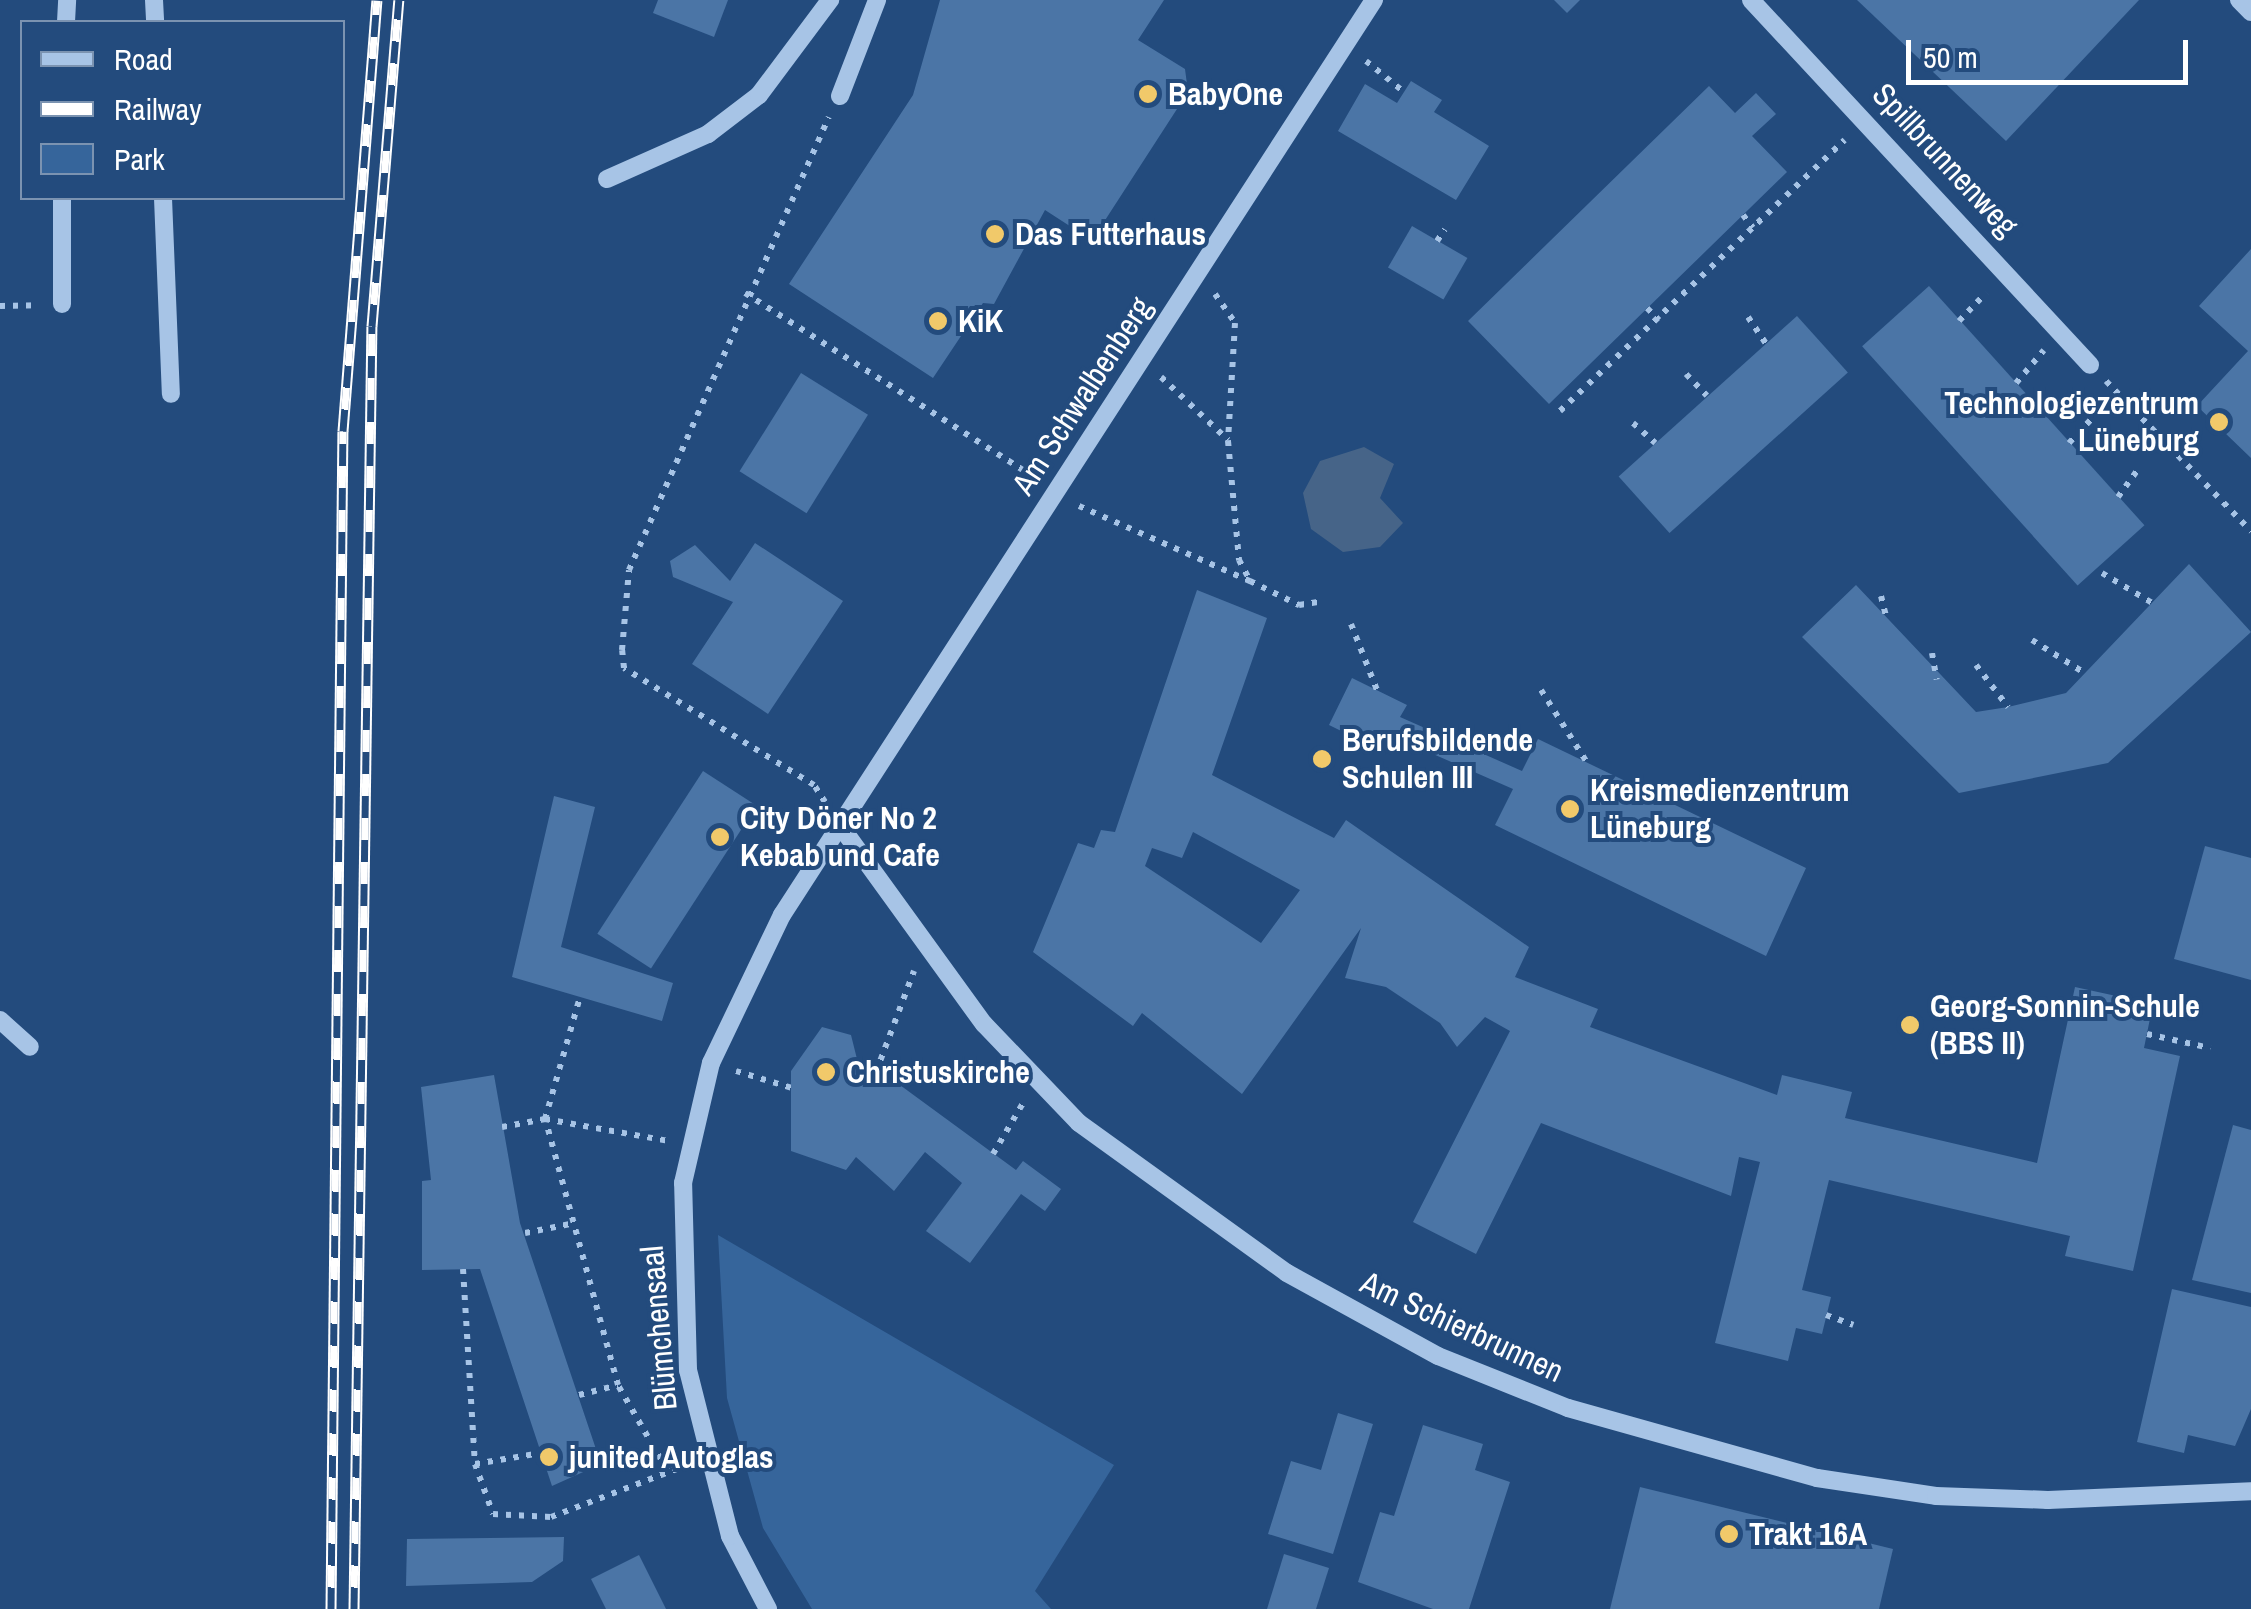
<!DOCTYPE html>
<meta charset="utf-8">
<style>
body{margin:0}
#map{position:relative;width:2251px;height:1609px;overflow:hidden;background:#234b7d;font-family:"Archivo Narrow",sans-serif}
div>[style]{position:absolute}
.green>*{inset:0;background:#36659b}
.water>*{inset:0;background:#466488}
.building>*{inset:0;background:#4b75a6;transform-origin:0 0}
.path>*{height:6px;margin-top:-3px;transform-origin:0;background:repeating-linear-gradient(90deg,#a7c4e6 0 5px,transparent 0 13px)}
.minor>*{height:18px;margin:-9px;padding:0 9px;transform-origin:9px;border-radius:9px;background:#a7c4e6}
.rail>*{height:11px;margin-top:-5.5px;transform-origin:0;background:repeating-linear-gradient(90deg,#234b7d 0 22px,#fff 0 44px);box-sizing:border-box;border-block:2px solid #fff}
.dots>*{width:28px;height:28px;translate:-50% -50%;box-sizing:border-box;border:5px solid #234b7d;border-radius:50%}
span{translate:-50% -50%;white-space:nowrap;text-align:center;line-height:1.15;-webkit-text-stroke:8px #234b7d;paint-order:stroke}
.poi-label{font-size:32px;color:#fff;font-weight:700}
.left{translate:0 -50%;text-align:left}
.right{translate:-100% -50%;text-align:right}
.street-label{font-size:32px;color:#fff}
.legend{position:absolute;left:20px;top:20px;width:325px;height:180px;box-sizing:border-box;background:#234b7d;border:2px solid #7b93b1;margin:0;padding:12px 18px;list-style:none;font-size:30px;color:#fff}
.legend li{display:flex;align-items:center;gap:20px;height:50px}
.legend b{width:50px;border:2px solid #7b93b1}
.scale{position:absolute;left:1906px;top:40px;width:282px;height:45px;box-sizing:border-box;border:5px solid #fff;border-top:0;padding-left:12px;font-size:30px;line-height:35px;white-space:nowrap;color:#fff;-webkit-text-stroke:8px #234b7d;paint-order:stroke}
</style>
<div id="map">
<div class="green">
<div style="clip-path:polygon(718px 1235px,1114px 1465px,1035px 1591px,1051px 1609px,812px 1609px,763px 1528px,727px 1398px)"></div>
</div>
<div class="water">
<div style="clip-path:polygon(1364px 447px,1394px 464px,1380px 498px,1403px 523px,1380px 547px,1343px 552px,1311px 529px,1303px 493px,1320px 461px)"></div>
</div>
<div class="building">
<div style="clip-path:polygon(658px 0,728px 0,714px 37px,653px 13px)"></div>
<div style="clip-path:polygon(940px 0,1164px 0,1138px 40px,1185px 69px,1188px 92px,1100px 228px,1079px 232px,1045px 210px,994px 304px,983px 303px,933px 378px,789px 284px,913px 95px)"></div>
<div style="clip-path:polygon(1554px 0,1580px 0,1567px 13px)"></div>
<div style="clip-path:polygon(1857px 0,2139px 0,2006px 141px)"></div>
<div style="clip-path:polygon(1411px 81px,1442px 100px,1434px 112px,1489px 146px,1456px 200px,1338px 131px,1365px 84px,1397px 103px)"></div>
<div style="clip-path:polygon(1709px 86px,1735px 113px,1756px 93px,1776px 114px,1752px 136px,1787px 172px,1549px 404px,1468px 321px)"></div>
<div style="left:1412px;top:226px;width:64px;height:48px;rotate:30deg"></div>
<div style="clip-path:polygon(2251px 249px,2251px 458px,2197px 406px,2248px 351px,2199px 306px)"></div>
<div style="left:1929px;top:286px;width:322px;height:90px;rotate:48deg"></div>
<div style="left:1797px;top:316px;width:76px;height:240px;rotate:48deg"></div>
<div style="left:801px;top:373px;width:79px;height:116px;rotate:32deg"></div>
<div style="clip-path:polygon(755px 543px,843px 601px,768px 714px,692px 664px,733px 602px,673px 577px,670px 561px,695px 545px,730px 581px)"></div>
<div style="clip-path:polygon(2189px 564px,2251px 632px,2108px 763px,1959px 793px,1802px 637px,1856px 585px,1976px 712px,2008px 707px,2066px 693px)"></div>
<div style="clip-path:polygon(evenodd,1197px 590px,1267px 618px,1212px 775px,1334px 838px,1346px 820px,1529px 947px,1515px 977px,1598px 1009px,1590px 1027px,1777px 1095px,1782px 1075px,1852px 1092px,1845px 1118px,2037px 1163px,2075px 987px,2153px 1004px,2144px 1048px,2180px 1056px,2133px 1271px,2065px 1256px,2070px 1236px,1829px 1180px,1802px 1290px,1831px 1297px,1822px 1334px,1796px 1328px,1788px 1361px,1715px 1343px,1760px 1162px,1739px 1157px,1731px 1196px,1541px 1123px,1476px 1254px,1413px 1222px,1510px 1031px,1485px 1017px,1457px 1047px,1440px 1023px,1386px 987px,1345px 978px,1361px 928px,1242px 1094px,1142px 1013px,1133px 1026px,1033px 952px,1078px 843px,1094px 848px,1101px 830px,1115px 832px,1197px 590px,1193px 832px,1300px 890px,1261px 943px,1145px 866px,1152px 848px,1182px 858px,1193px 832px)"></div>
<div style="clip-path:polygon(1352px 678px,1407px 705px,1400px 717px,1522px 771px,1538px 739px,1806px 868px,1766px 956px,1495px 825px,1513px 789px,1392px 736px,1384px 752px,1329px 725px)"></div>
<div style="left:703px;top:771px;width:64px;height:194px;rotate:33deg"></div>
<div style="clip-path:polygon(554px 796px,595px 807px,561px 947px,673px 983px,662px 1021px,512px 977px)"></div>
<div style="clip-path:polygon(2205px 846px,2251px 858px,2251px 980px,2174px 959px)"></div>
<div style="clip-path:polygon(822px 1027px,851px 1035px,859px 1067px,889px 1077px,1016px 1170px,1023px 1161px,1061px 1189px,1045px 1211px,1021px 1194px,970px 1263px,926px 1231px,962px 1183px,925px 1152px,894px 1191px,856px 1157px,846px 1170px,791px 1151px,791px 1071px)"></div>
<div style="clip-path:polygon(494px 1075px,520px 1223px,601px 1464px,552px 1486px,480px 1269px,422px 1270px,422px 1181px,431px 1180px,421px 1087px)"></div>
<div style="clip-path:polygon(2233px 1125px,2251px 1130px,2251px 1293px,2192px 1280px)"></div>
<div style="clip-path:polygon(2172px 1289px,2251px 1307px,2251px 1409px,2235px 1446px,2188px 1435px,2184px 1453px,2137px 1442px)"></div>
<div style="clip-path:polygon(1338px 1413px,1373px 1424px,1333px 1554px,1268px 1534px,1291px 1461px,1321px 1470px)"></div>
<div style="clip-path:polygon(1423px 1425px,1483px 1444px,1475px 1470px,1510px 1482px,1469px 1609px,1433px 1609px,1358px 1582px,1380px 1512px,1394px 1516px)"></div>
<div style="clip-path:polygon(1640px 1487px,1893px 1549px,1879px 1609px,1610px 1609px)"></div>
<div style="clip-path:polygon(564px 1537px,563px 1561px,532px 1582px,406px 1586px,407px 1539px)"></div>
<div style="clip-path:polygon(1284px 1554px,1329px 1568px,1316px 1609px,1267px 1609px)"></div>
<div style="clip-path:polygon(639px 1555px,666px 1609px,606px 1609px,591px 1579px)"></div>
</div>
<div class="path">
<div style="left:1366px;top:61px;width:49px;rotate:39.2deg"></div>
<div style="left:1743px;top:215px;width:16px;rotate:52deg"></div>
<div style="left:1437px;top:241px;width:14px;rotate:-56deg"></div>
<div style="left:745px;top:293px;width:344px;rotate:32.5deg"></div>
<div style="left:1215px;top:294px;width:35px;rotate:55deg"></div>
<div style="left:1235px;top:323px;width:118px;rotate:93.4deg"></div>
<div style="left:1228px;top:441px;width:120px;rotate:84.7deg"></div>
<div style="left:1239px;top:560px;width:24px;rotate:62deg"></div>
<div style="left:1250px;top:581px;width:55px;rotate:26.1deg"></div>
<div style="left:1299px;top:605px;width:19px;rotate:-9deg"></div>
<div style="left:0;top:306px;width:39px;rotate:-1deg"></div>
<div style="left:1647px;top:308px;width:17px;rotate:45deg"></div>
<div style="left:1748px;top:317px;width:32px;rotate:56deg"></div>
<div style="left:1959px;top:321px;width:39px;rotate:-46deg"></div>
<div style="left:1686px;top:374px;width:30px;rotate:46deg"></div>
<div style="left:1161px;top:377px;width:92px;rotate:43.2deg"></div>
<div style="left:2106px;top:381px;width:209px;rotate:46deg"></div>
<div style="left:2016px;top:383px;width:43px;rotate:-49.7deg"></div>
<div style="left:1560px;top:411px;width:393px;rotate:-43.6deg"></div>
<div style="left:1633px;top:423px;width:30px;rotate:42deg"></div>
<div style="left:2069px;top:443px;width:33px;rotate:-47deg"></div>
<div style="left:2118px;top:497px;width:32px;rotate:-54deg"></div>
<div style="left:1079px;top:506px;width:187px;rotate:23.7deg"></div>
<div style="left:2102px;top:573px;width:61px;rotate:30.8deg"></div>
<div style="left:1881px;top:596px;width:25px;rotate:76deg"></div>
<div style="left:1351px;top:624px;width:71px;rotate:68.5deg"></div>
<div style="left:2032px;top:640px;width:60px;rotate:32.1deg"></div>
<div style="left:1932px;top:653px;width:27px;rotate:80deg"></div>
<div style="left:1976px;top:665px;width:53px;rotate:52.7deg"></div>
<div style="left:1541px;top:690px;width:88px;rotate:57.6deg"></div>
<div style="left:825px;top:802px;width:20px;rotate:-123deg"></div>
<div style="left:814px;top:785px;width:223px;rotate:-148.4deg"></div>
<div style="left:624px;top:668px;width:18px;rotate:-96deg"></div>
<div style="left:622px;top:650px;width:80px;rotate:-85deg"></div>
<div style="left:629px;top:570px;width:495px;rotate:-66.2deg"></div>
<div style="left:2147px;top:1034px;width:65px;rotate:12.5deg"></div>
<div style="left:736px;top:1071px;width:59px;rotate:16.9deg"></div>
<div style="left:876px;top:1072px;width:108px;rotate:-69.4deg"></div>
<div style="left:502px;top:1127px;width:44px;rotate:-10.5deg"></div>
<div style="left:545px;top:1119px;width:127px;rotate:-74deg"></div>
<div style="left:993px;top:1154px;width:59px;rotate:-59.5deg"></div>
<div style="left:525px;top:1233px;width:46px;rotate:-11.3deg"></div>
<div style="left:463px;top:1269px;width:195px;rotate:86.5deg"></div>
<div style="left:475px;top:1464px;width:53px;rotate:70.2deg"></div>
<div style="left:493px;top:1514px;width:58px;rotate:3deg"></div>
<div style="left:551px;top:1517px;width:146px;rotate:-20.9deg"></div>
<div style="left:1826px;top:1315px;width:29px;rotate:20deg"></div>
<div style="left:579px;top:1395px;width:40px;rotate:-14.4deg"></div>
<div style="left:475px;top:1464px;width:67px;rotate:-9.5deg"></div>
<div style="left:667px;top:1470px;width:98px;rotate:-120deg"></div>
<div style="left:618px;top:1385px;width:276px;rotate:-105.3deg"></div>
<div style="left:545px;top:1119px;width:125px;rotate:10.1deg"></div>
</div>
<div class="minor">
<div style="left:154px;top:0;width:22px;rotate:87deg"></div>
<div style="left:1751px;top:0;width:498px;rotate:47.1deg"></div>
<div style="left:2239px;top:0;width:17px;rotate:45deg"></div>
<div style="left:66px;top:22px;width:22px;rotate:-87deg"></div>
<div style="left:840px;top:96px;width:103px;rotate:-68.9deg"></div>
<div style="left:607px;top:179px;width:111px;rotate:-24deg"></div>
<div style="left:708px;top:134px;width:64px;rotate:-37.4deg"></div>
<div style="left:759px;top:95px;width:119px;rotate:-53.2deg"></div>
<div style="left:163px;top:198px;width:196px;rotate:87.7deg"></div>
<div style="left:62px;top:304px;width:106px;rotate:-90deg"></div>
<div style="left:839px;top:824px;width:247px;rotate:54.1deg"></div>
<div style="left:984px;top:1024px;width:137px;rotate:46.2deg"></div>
<div style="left:1079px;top:1123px;width:256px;rotate:35.8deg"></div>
<div style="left:1287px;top:1273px;width:172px;rotate:28.8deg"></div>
<div style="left:1438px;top:1356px;width:140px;rotate:21.8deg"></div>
<div style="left:1568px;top:1408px;width:259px;rotate:15.7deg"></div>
<div style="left:1817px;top:1478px;width:120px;rotate:8.6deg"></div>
<div style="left:1936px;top:1496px;width:112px;rotate:2deg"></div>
<div style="left:2048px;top:1500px;width:203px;rotate:-2.5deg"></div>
<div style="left:0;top:1020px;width:40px;rotate:42deg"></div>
<div style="left:768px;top:1609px;width:82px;rotate:-117.5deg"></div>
<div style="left:730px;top:1536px;width:171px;rotate:-104.2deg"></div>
<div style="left:688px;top:1370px;width:187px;rotate:-91.5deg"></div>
<div style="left:683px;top:1183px;width:123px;rotate:-76.9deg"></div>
<div style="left:711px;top:1063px;width:164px;rotate:-64.4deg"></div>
<div style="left:782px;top:915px;width:1090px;rotate:-57.1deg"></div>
</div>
<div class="rail">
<div style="left:331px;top:1609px;width:1178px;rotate:-89.42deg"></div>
<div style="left:343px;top:431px;width:432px;rotate:-85.5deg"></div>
<div style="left:354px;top:1609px;width:1283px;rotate:-89.2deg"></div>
<div style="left:372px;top:326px;width:327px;rotate:-85.3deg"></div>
</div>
<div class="dots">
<div style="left:1148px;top:94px;background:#f1c96a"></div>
<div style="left:995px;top:234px;background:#f1c96a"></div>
<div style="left:938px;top:321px;background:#f1c96a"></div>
<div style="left:2219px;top:422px;background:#f1c96a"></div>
<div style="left:1322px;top:759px;background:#f1c96a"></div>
<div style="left:1570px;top:809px;background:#f1c96a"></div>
<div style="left:720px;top:837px;background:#f1c96a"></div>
<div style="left:1910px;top:1025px;background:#f1c96a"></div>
<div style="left:826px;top:1072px;background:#f1c96a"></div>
<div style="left:549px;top:1457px;background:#f1c96a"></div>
<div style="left:1729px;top:1534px;background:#f1c96a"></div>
</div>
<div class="poi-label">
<span class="left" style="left:1168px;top:94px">BabyOne</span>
<span class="left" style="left:1015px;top:234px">Das Futterhaus</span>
<span class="left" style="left:958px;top:321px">KiK</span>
<span class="right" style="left:2199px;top:422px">Technologiezentrum<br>Lüneburg</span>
<span class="left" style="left:1342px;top:759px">Berufsbildende<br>Schulen III</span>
<span class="left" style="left:1590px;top:809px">Kreismedienzentrum<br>Lüneburg</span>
<span class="left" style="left:740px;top:837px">City Döner No 2<br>Kebab und Cafe</span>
<span class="left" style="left:1930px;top:1025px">Georg-Sonnin-Schule<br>(BBS II)</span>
<span class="left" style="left:846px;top:1072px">Christuskirche</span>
<span class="left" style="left:569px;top:1457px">junited Autoglas</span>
<span class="left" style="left:1749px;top:1534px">Trakt 16A</span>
</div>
<div class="street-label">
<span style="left:1945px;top:160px;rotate:47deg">Spillbrunnenweg</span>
<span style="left:1082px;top:396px;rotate:-57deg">Am Schwalbenberg</span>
<span style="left:1462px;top:1327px;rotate:25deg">Am Schierbrunnen</span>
<span style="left:659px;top:1328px;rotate:-95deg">Blümchensaal</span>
</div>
<ul class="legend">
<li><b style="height:12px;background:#a7c4e6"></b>Road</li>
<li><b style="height:12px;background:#fff"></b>Railway</li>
<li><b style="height:28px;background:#36659b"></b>Park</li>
</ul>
<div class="scale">50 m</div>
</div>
